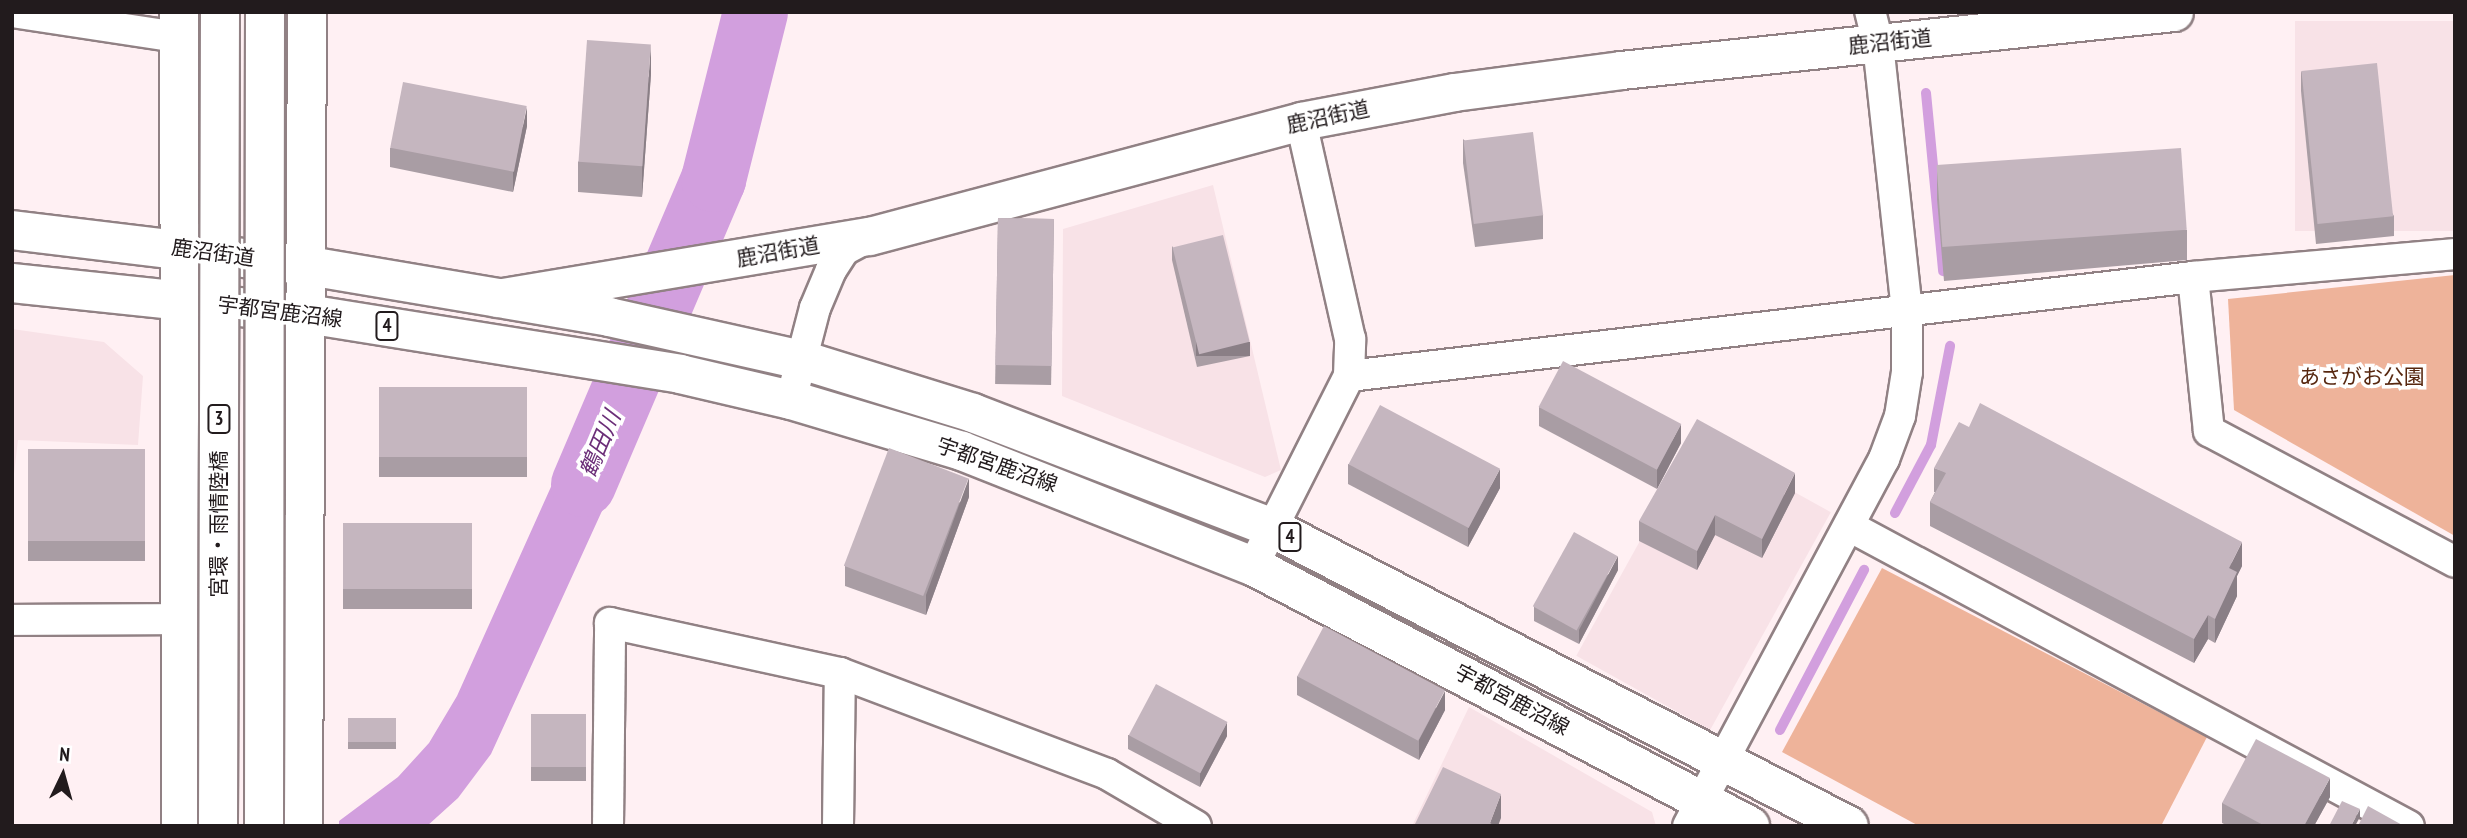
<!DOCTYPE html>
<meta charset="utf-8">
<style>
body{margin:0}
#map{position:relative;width:2467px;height:838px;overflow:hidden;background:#fff0f3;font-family:"PT Sans Narrow","Noto Sans JP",sans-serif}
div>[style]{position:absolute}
.built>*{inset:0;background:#f8e2e7;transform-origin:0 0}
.green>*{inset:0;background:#eeb39a}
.water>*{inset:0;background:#d29fde}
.stream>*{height:10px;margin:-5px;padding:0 5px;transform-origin:5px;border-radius:5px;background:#d29fde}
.river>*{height:65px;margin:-32.5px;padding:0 32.5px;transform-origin:32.5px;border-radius:32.5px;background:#d29fde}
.roads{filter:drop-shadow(2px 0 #918184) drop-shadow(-2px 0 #918184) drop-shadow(0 2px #918184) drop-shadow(0 -2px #918184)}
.minor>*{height:30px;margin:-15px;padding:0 15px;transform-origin:15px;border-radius:15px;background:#fff}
.tertiary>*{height:37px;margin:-18.5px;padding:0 18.5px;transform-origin:18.5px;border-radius:18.5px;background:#fff}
.primary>*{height:38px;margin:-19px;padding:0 19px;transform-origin:19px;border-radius:19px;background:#fff}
.bridges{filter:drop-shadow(2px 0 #918184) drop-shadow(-2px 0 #918184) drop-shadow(0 2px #918184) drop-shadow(0 -2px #918184)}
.primary-bridge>*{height:38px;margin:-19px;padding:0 19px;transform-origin:19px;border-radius:19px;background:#fff}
.wall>*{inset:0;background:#a99da4;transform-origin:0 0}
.shaded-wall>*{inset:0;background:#8a7f86;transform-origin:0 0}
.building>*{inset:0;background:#c5b6bf;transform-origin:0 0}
span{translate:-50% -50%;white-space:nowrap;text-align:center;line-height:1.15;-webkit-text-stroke:7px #fff;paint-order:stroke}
.shield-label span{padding:2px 5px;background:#fff;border:2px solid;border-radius:5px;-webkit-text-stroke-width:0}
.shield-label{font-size:19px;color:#221b1d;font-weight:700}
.street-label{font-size:21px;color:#221b1d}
.park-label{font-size:21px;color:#57270f}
.water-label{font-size:23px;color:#6b2e78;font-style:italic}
.frame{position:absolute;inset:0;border:14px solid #221b1d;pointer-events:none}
.north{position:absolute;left:28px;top:740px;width:70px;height:70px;-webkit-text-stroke:5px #fff;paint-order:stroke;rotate:5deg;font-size:19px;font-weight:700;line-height:28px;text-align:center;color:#221b1d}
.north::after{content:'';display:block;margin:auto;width:24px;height:32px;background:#221b1d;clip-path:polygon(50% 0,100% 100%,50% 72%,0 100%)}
</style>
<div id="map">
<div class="built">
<div style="left:2455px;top:21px;width:210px;height:160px;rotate:90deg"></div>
<div style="clip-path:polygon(1213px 185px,1281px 470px,1265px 477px,1062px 396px,1063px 229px)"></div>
<div style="clip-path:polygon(12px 329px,104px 342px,143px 376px,138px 445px,18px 440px,12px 491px)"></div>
<div style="left:1697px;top:438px;width:153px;height:249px;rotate:29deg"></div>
<div style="clip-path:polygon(1469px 707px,1652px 812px,1656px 826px,1412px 826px)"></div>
</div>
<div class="green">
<div style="clip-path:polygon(2455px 275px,2455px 536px,2234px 410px,2228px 299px)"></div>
<div style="clip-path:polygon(1882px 568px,2207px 737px,2161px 826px,1919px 826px,1782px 752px)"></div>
</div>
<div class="water">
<div style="clip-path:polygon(753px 12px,768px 12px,765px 51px,745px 137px,712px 234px,675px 238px,732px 129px)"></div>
<div style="clip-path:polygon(590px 400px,649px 408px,491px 754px,458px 798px,427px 826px,339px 826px,339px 821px,398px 777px,429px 743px,457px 696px)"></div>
</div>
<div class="stream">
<div style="left:1926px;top:93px;width:179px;rotate:84.5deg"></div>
<div style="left:1895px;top:513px;width:77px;rotate:-62.1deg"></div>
<div style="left:1931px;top:445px;width:101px;rotate:-79.1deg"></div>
<div style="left:1780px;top:730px;width:181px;rotate:-62.3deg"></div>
</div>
<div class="river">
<div style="left:583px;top:484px;width:332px;rotate:-66.9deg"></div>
<div style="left:713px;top:179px;width:172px;rotate:-75.9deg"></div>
</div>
<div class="roads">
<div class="minor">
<div style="left:12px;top:12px;width:168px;rotate:8.6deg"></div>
<div style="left:2193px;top:277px;width:155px;rotate:84.1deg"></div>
<div style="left:2209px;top:431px;width:279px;rotate:28deg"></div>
<div style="left:1349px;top:376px;width:850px;rotate:-6.69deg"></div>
<div style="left:2193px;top:277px;width:263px;rotate:-5deg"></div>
<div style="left:791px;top:400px;width:95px;rotate:-75.4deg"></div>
<div style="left:815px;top:308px;width:41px;rotate:-67.2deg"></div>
<div style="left:831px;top:270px;width:24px;rotate:-57deg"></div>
<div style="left:844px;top:250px;width:27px;rotate:-28deg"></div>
<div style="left:1849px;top:526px;width:635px;rotate:28.18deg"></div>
<div style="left:1253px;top:566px;width:213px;rotate:-63.2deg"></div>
<div style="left:1349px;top:376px;width:37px;rotate:-88deg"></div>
<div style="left:1350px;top:339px;width:223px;rotate:-102.7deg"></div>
<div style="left:12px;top:620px;width:169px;rotate:-0.3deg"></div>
<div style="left:608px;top:826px;width:203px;rotate:-89.4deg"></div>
<div style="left:610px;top:623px;width:235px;rotate:12.3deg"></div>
<div style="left:838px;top:826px;width:153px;rotate:-89.3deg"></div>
<div style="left:840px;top:673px;width:285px;rotate:20.7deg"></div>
<div style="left:1107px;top:774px;width:103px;rotate:30.3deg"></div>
<div style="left:1688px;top:826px;width:416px;rotate:-61.9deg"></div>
<div style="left:1884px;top:459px;width:46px;rotate:-69.6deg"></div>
<div style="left:1900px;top:416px;width:45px;rotate:-81deg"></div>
<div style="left:1907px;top:372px;width:61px;rotate:-90deg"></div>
<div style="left:1907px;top:311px;width:270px;rotate:-96.2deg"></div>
<div style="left:1878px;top:43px;width:32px;rotate:-104deg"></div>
</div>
<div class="tertiary">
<div style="left:497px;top:298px;width:377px;rotate:-9.5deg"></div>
<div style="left:869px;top:236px;width:447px;rotate:-14.9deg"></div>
<div style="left:1301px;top:121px;width:156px;rotate:-10.7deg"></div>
<div style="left:1454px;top:92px;width:168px;rotate:-7.5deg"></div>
<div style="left:1621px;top:70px;width:556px;rotate:-5.99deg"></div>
</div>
<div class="primary">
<div style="left:179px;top:12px;width:814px;rotate:89.86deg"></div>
<div style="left:12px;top:230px;width:299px;rotate:6.9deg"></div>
<div style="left:309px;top:266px;width:304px;rotate:9.6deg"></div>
<div style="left:609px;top:317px;width:198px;rotate:12.6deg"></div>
<div style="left:802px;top:360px;width:179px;rotate:17.2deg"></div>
<div style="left:973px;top:413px;width:320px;rotate:21deg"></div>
<div style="left:1272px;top:528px;width:649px;rotate:27.31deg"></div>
<div style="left:12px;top:283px;width:297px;rotate:6deg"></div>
<div style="left:307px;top:314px;width:378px;rotate:9.1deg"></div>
<div style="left:680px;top:374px;width:114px;rotate:13.2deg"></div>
<div style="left:791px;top:400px;width:178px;rotate:16.6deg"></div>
<div style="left:962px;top:451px;width:313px;rotate:21.6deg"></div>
<div style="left:1253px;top:566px;width:561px;rotate:27.62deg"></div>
<div style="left:303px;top:826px;width:814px;rotate:-89.72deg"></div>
</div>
</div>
<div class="bridges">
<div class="primary-bridge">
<div style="left:218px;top:826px;width:814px;rotate:-89.86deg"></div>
<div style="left:264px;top:826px;width:814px;rotate:-89.93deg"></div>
</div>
</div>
<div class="wall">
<div style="clip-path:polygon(2301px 71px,2394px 216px,2394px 236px,2316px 244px,2301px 91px)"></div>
<div style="clip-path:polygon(651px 74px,642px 197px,578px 192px,578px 162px)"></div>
<div style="clip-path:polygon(527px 126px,513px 192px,390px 167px,390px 148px)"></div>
<div style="clip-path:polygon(1463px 139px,1543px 215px,1543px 239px,1475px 247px,1463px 163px)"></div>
<div style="clip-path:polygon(1937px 169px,2187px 230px,2187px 260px,1944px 281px,1937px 199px)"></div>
<div style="left:998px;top:218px;width:56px;height:166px;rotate:1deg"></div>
<div style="clip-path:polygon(1172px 246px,1250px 356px,1197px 367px,1172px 260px)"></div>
<div style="left:379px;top:387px;width:148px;height:90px"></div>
<div style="clip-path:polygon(1539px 407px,1681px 443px,1657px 489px,1539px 426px)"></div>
<div style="left:28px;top:449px;width:117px;height:112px"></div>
<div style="clip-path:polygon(1348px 464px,1500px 488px,1468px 547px,1348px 484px)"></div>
<div style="clip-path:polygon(1934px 468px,2242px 566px,2237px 576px,2237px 596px,2215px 643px,2208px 639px,2194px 663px,1930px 526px,1930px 502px,1935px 492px,1934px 492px)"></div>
<div style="clip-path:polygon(1795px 493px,1762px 558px,1715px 535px,1697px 570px,1639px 541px,1639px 521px)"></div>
<div style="clip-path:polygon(969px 497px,926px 615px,845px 586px,845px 566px)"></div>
<div style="left:343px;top:523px;width:129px;height:86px"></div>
<div style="clip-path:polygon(1618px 570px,1579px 644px,1534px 621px,1534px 607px)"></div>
<div style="clip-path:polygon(1297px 676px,1445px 710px,1419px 760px,1297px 695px)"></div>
<div style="left:531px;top:714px;width:55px;height:67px"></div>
<div style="left:348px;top:718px;width:48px;height:31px"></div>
<div style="clip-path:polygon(1128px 735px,1227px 736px,1200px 787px,1128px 749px)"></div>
<div style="clip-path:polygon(2330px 797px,2314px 826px,2228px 826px,2222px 823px,2222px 803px)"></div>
</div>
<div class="shaded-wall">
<div style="clip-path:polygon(651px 44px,651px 74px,642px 197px,642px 167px)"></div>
<div style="clip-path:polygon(527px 107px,527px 126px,513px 192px,513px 172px)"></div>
<div style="left:1250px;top:342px;width:14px;height:54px;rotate:90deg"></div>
<div style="clip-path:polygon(1681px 424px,1681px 443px,1657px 489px,1657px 469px)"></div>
<div style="clip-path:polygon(1500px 469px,1500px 488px,1468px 547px,1468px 528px)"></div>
<div style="clip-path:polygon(1795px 473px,1795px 493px,1762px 558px,1762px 539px)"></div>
<div style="clip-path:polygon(969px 478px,969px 497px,926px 615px,926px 595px)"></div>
<div style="clip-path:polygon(1715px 515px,1715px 535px,1697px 570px,1697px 551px)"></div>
<div style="clip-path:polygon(2242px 542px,2242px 566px,2237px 576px,2237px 596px,2215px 643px,2215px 619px,2229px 568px)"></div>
<div style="clip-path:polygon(1618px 556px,1618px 570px,1579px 644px,1579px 630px)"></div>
<div style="clip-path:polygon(2208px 615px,2208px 639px,2194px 663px,2194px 639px)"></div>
<div style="clip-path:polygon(1445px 691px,1445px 710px,1419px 760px,1419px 740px)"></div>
<div style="clip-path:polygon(1227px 722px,1227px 736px,1200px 787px,1200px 773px)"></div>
<div style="clip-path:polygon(2330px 778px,2330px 797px,2314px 826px,2304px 826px)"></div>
<div style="clip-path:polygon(1501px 794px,1501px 818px,1498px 826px,1490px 826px,1490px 823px)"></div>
<div style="clip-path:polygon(2360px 809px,2360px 817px,2355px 826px,2351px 826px)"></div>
</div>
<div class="building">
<div style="left:587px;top:40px;width:64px;height:122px;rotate:4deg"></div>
<div style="left:2377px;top:63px;width:154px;height:76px;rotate:84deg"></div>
<div style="left:403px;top:82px;width:126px;height:67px;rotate:11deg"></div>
<div style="left:1533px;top:132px;width:84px;height:70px;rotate:83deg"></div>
<div style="left:2181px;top:148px;width:82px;height:245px;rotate:86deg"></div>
<div style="left:998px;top:218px;width:56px;height:147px;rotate:1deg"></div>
<div style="left:1223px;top:235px;width:110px;height:52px;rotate:76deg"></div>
<div style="left:1563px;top:361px;width:134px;height:52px;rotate:28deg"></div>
<div style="left:379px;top:387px;width:148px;height:70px"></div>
<div style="clip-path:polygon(1980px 403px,2242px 542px,2229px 568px,2237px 572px,2215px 619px,2208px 615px,2194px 639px,1930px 502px,1946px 473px,1934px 468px,1959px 422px,1969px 427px)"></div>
<div style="left:1380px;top:405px;width:136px;height:67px;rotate:28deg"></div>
<div style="clip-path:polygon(1697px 419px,1795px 473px,1762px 539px,1715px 515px,1697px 551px,1639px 521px)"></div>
<div style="left:889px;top:448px;width:85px;height:126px;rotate:21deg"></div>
<div style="left:28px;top:449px;width:117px;height:92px"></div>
<div style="left:343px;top:523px;width:129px;height:66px"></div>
<div style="left:1574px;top:532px;width:50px;height:85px;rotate:29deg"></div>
<div style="left:1324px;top:626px;width:137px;height:57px;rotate:28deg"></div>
<div style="left:1156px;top:684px;width:81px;height:58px;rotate:28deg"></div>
<div style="left:531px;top:714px;width:55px;height:53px"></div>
<div style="left:348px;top:718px;width:48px;height:24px"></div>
<div style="clip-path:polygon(2256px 739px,2330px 778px,2304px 826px,2265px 826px,2222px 803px)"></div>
<div style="clip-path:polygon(1443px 767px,1501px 794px,1490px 823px,1495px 826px,1414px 826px)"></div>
<div style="clip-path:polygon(2342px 801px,2360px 809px,2351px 826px,2329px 826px)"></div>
<div style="clip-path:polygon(2368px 806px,2404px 826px,2358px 826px)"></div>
</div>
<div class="shield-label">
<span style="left:387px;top:326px">4</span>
<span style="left:219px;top:419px">3</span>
<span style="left:1290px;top:537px">4</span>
</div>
<div class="street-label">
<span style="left:1890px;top:42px;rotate:-6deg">鹿沼街道</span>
<span style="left:1328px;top:117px;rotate:-12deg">鹿沼街道</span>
<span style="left:778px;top:252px;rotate:-10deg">鹿沼街道</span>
<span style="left:213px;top:253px;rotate:8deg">鹿沼街道</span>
<span style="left:280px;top:312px;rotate:7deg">宇都宮鹿沼線</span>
<span style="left:997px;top:465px;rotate:19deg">宇都宮鹿沼線</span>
<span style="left:219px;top:524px;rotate:-90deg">宮環・雨情陸橋</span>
<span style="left:1512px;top:700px;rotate:28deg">宇都宮鹿沼線</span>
</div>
<div class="park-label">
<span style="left:2362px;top:377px">あさがお公園</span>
</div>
<div class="water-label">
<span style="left:600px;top:444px;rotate:-67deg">鶴田川</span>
</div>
<div class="frame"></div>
<div class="north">N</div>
</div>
